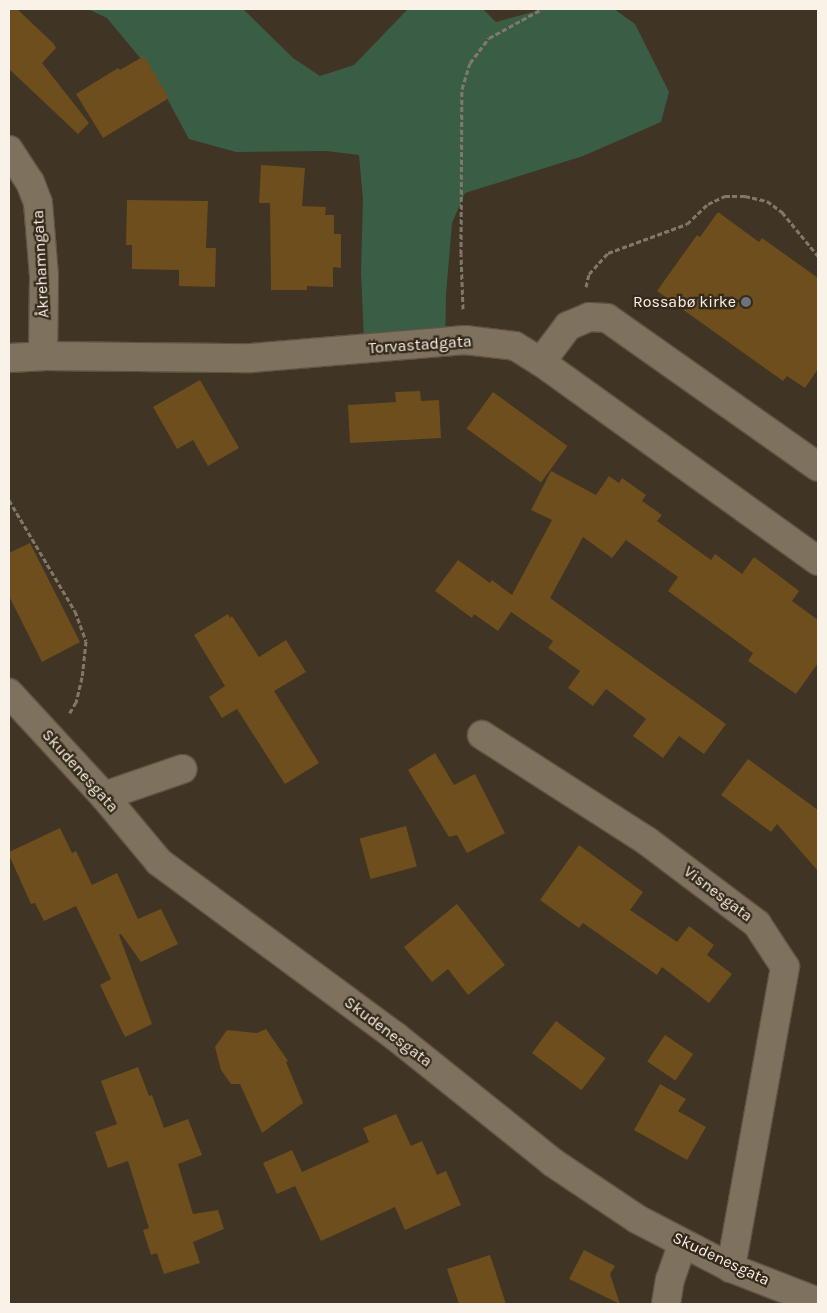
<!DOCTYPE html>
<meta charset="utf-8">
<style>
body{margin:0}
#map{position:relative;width:827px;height:1313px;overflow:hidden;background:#403424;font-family:Karla,sans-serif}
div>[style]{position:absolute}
.green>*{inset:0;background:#3a5e45}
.building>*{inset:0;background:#6d4e1c;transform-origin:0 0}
.path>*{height:3px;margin-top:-1.5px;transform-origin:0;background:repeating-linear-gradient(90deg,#82786a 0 5px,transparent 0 7.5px)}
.roads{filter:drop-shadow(1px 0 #5d5445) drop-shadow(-1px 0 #5d5445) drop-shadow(0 1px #5d5445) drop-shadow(0 -1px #5d5445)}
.minor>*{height:28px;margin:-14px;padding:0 14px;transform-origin:14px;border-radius:14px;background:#7e715e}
.dots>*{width:14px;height:14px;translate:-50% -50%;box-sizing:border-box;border:2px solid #352a1a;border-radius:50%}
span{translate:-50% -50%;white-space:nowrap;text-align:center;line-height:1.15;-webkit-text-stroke:4.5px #352a1a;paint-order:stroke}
.street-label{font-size:16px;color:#f9f2e8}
.poi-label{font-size:16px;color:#f9f2e8}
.right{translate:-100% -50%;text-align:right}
.frame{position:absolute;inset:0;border:10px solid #f9f2e8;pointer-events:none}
</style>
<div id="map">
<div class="green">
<div style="clip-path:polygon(88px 9px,243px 9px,293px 58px,320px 76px,354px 65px,408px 9px,483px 9px,496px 22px,543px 9px,614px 9px,635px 24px,669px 92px,661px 122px,583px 156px,465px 193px,452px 223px,446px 294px,445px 353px,364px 341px,361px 271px,363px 199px,359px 155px,326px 151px,236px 152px,189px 139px,155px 76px,107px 18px)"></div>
</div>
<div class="building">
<div style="clip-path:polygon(9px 9px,17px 9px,54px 44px,56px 48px,42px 63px,89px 123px,78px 134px,9px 69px)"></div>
<div style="clip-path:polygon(144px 56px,169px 98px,103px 138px,76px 94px,118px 68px,120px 70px)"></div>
<div style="clip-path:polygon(261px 165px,305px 168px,302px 206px,326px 207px,325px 215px,334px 215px,334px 234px,341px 234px,341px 268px,333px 267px,333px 287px,307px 286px,307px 290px,271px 290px,270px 203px,259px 203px)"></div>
<div style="clip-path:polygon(127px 200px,208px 201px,206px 248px,216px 248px,215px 287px,179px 286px,179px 270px,132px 269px,132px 245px,126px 245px)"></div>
<div style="clip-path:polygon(718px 212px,759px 242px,762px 238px,818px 278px,818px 369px,805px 388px,787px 376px,783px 381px,657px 291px,697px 235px,700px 237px)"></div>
<div style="clip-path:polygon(200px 380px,239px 448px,208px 466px,193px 440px,177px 449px,153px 407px)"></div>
<div style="clip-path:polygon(420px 391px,421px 401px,439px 400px,441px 438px,350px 443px,348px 405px,396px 402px,395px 392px)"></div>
<div style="left:493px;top:392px;width:92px;height:45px;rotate:36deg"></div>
<div style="clip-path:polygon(551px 471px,596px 495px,609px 476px,619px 483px,622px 478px,646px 495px,642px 501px,662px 515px,657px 521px,711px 560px,715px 554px,742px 574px,754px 557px,799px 591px,792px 601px,818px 620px,818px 663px,796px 694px,748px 661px,753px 653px,668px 591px,678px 577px,626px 540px,612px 558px,583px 537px,550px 598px,726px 724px,704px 754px,679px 736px,663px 758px,633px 736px,646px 719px,606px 689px,593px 706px,568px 688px,580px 671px,548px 648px,553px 641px,511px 612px,498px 631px,474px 614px,472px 618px,435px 591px,458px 560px,490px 583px,492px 580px,512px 595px,552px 520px,531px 510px)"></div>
<div style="clip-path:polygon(30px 543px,80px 642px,42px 662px,9px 596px,9px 553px)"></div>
<div style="clip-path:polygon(228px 614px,230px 618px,232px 616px,259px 657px,286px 640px,306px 672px,274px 691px,319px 763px,285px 784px,237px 709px,222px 718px,209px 697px,225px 686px,194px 635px)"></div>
<div style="clip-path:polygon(435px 753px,454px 785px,475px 774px,505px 833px,467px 853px,457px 835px,449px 837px,408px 770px)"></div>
<div style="clip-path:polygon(748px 759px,818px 810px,818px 871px,777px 824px,771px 832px,721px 795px)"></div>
<div style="left:406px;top:826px;width:42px;height:48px;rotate:75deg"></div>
<div style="clip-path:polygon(60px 828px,72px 853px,76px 851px,92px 885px,117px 873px,138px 919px,161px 909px,178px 944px,141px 962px,121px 934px,119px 935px,152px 1024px,125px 1037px,100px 985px,111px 979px,76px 906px,44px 921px,35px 903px,31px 904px,9px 855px,9px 852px)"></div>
<div style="clip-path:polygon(579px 845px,643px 892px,630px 910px,677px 942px,689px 926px,714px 945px,707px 955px,732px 974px,709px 1003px,662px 967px,657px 975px,583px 923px,579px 928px,540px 900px)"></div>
<div style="clip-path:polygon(457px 904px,505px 965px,468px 995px,448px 969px,432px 982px,404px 947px)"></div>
<div style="left:556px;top:1021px;width:62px;height:40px;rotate:37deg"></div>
<div style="clip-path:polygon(266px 1029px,288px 1061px,286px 1062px,303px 1103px,262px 1133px,240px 1084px,231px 1084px,221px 1070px,215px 1047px,227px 1030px,257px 1033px)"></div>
<div style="left:665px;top:1035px;width:34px;height:32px;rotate:34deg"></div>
<div style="clip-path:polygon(138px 1067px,149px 1096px,152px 1095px,164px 1128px,188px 1119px,202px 1155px,178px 1164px,193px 1214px,218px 1210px,224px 1229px,193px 1242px,200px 1263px,164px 1274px,157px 1253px,151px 1255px,143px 1230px,149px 1228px,128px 1161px,108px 1168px,95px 1132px,117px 1124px,101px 1081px)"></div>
<div style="clip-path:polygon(660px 1084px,686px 1099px,678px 1111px,706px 1127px,687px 1160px,634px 1130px)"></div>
<div style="clip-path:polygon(396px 1114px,411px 1146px,422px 1141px,437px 1175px,446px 1171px,461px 1205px,405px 1230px,395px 1207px,321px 1241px,295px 1186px,277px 1194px,263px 1163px,292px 1150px,302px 1172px,369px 1142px,363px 1128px)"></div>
<div style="clip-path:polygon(584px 1250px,615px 1266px,610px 1274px,620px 1304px,569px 1279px)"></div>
<div style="clip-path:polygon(490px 1255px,506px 1304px,459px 1304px,447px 1269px)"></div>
</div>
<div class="path">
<div style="left:586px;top:287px;width:13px;rotate:-77deg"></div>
<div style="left:589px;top:274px;width:28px;rotate:-48deg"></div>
<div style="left:608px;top:253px;width:84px;rotate:-20.2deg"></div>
<div style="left:687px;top:224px;width:29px;rotate:-44deg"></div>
<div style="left:708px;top:204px;width:19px;rotate:-25deg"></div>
<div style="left:725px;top:196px;width:20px"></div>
<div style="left:745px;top:196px;width:23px;rotate:13deg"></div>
<div style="left:767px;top:201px;width:19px;rotate:36deg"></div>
<div style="left:782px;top:212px;width:57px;rotate:50.7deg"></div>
<div style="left:463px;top:309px;width:55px;rotate:-92.1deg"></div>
<div style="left:461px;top:254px;width:165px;rotate:-89.7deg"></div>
<div style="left:462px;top:89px;width:27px;rotate:-73deg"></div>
<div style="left:470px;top:63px;width:31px;rotate:-53deg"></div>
<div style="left:489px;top:38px;width:60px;rotate:-28.7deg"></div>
<div style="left:9px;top:500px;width:129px;rotate:59.3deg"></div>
<div style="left:75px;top:611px;width:32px;rotate:70deg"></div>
<div style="left:86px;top:641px;width:36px;rotate:96deg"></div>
<div style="left:82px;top:677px;width:26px;rotate:103deg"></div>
<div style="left:76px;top:702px;width:14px;rotate:120deg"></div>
</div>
<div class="roads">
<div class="minor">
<div style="left:9px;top:150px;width:38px;rotate:57deg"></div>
<div style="left:30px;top:182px;width:22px;rotate:69deg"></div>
<div style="left:38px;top:203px;width:73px;rotate:85.3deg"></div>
<div style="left:44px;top:276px;width:80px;rotate:90.7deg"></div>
<div style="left:9px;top:358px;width:34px;rotate:-3deg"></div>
<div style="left:43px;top:356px;width:208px;rotate:0.6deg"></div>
<div style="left:251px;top:358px;width:215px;rotate:-4.8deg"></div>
<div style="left:465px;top:340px;width:50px;rotate:6.8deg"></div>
<div style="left:515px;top:346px;width:31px;rotate:32deg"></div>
<div style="left:541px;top:362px;width:341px;rotate:35.7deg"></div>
<div style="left:541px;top:362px;width:45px;rotate:-53.1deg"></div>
<div style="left:568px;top:326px;width:23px;rotate:-23deg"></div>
<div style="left:589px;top:317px;width:18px;rotate:3deg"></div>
<div style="left:607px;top:318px;width:258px;rotate:35.2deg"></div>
<div style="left:9px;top:693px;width:140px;rotate:47.3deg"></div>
<div style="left:104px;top:796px;width:86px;rotate:50.2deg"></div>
<div style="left:159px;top:862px;width:293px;rotate:36.4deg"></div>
<div style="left:395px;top:1036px;width:201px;rotate:38.7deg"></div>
<div style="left:552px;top:1162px;width:102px;rotate:33.8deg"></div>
<div style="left:637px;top:1219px;width:106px;rotate:27.5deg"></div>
<div style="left:731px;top:1268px;width:93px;rotate:21.3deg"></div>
<div style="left:482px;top:735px;width:196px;rotate:32.7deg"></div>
<div style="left:647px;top:841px;width:138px;rotate:37deg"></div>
<div style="left:757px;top:924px;width:51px;rotate:56.9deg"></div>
<div style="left:785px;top:967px;width:306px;rotate:100.2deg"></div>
<div style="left:104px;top:796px;width:83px;rotate:-18.9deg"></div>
<div style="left:666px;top:1304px;width:24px;rotate:-81deg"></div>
<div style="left:670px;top:1280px;width:39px;rotate:-71deg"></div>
</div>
</div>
<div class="dots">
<div style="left:746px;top:302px;background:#6b7280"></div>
</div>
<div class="street-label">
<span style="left:41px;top:264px;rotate:-93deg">Åkrehamngata</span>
<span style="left:420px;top:345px;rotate:-4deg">Torvastadgata</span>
<span style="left:80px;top:771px;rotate:48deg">Skudenesgata</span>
<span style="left:718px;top:894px;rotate:37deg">Visnesgata</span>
<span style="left:388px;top:1032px;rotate:37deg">Skudenesgata</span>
<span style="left:721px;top:1259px;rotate:25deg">Skudenesgata</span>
</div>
<div class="poi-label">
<span class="right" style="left:736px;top:302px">Rossabø kirke</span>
</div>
<div class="frame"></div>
</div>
